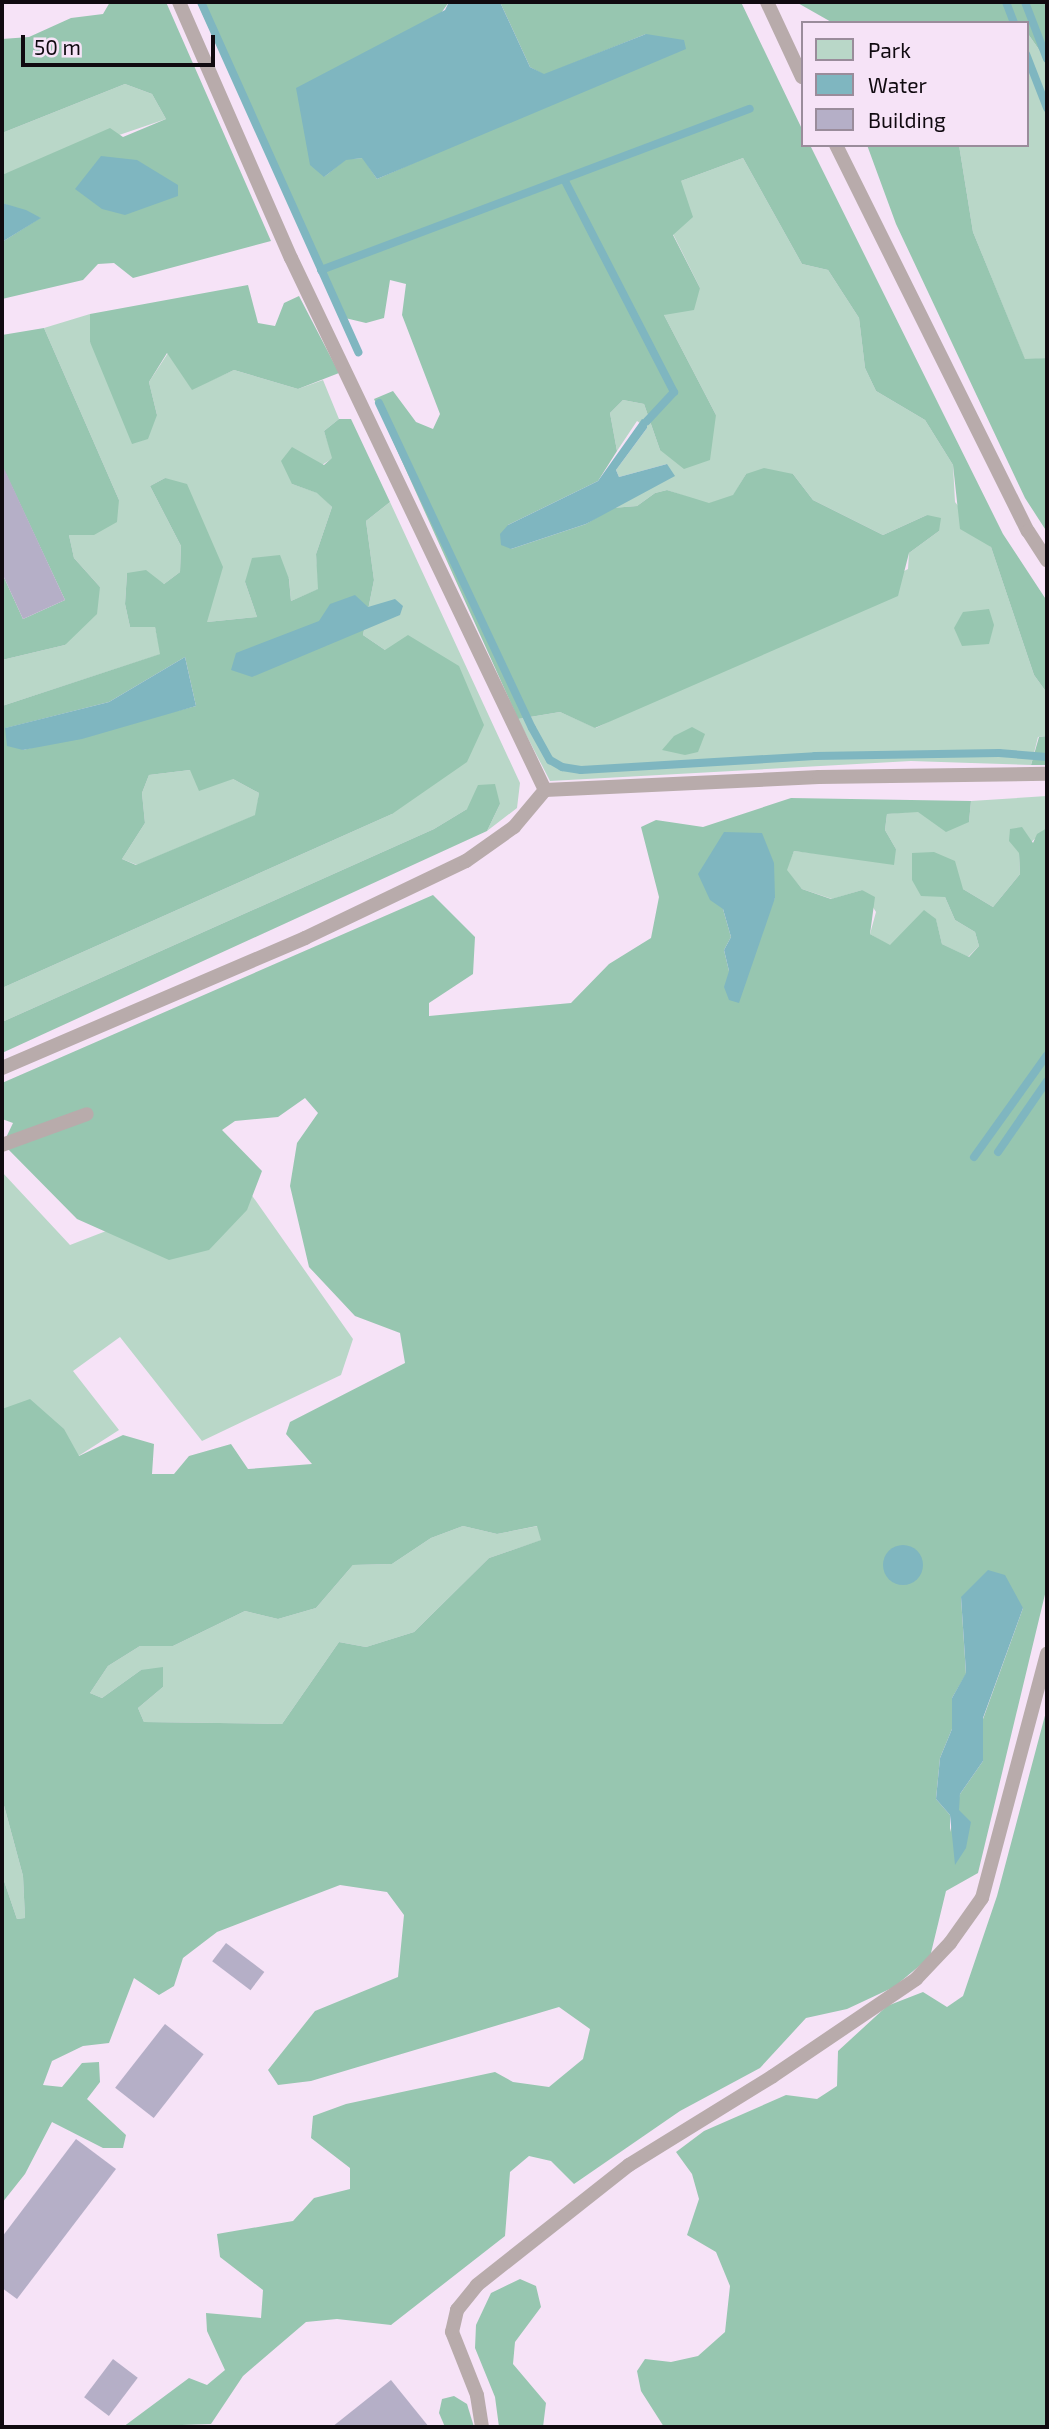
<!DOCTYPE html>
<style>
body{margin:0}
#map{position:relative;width:1049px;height:2429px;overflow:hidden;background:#f6e3f7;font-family:"Exo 2",sans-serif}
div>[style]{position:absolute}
.green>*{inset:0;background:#b9d7c8}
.forest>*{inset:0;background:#97c6b0}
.water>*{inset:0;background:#7fb6c0}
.round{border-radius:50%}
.stream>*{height:8px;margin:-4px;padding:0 4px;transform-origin:4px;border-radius:4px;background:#7fb6c0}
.building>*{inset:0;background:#b5afc7;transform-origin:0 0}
.service>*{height:14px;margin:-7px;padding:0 7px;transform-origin:7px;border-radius:7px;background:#b8abab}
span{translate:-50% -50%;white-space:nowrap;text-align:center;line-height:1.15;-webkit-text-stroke:6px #f6e3f7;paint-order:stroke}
.frame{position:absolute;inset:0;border:4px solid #100a10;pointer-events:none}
.legend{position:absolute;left:801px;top:21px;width:228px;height:126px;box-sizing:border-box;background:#f6e3f7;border:2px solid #9a8c9b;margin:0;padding:9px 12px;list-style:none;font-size:21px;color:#100a10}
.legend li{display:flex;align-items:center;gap:14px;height:35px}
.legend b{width:35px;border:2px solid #9a8c9b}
.scale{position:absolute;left:21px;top:35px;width:194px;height:32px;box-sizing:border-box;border:4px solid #100a10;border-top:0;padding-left:9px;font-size:21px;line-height:24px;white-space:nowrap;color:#100a10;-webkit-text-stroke:5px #f6e3f7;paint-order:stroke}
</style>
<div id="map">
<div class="green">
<div style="clip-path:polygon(1026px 31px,1047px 61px,1047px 358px,1025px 360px,973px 232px,959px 145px,1026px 145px)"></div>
<div style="clip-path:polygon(125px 84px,152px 94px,166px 119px,2px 175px,2px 133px)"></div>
<div style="clip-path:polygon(743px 158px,802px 264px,828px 270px,859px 318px,865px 368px,876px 391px,925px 420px,953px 465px,955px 502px,991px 547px,1034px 675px,1047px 693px,1047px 736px,1038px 737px,1031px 765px,911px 761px,550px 781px,518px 719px,560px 712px,596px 728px,908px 569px,909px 553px,939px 531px,927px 515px,883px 535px,813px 500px,793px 474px,746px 474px,733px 496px,708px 504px,667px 490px,655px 493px,637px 506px,612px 508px,667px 464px,619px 477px,616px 470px,647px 428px,637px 421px,617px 451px,610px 413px,623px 400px,644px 404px,660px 450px,716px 415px,664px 315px,700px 288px,673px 234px,681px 181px)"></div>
<div style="clip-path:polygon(90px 314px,90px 342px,157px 415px,149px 382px,168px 353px,192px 389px,234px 370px,298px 389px,323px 380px,339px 419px,324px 431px,333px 458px,292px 484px,318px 493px,332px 507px,316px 554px,319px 589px,291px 601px,289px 578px,245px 582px,257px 617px,207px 622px,165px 478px,150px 486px,181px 546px,180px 572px,164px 584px,127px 573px,125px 604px,130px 627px,155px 627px,161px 654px,2px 706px,2px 660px,65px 645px,100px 587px,74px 558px,69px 535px,119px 500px,44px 328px)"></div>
<div style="clip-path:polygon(390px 502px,520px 783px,517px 808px,487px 831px,500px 804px,467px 809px,434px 829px,2px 1022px,2px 988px,392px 814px,385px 650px,363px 635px,374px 580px,366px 521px)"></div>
<div style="clip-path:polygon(190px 770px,233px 779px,259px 793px,256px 815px,137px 865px,122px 859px,145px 823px,142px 793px,149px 775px)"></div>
<div style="clip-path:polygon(1047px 796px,1047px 828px,1019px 853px,1020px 874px,993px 907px,963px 889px,945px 897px,955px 920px,975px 932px,979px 946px,968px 957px,942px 944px,936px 920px,890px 946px,870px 934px,876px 912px,862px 890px,832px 899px,802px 889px,786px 870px,794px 851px,821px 854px,896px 849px,885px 830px,887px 814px,918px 811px,969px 822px,971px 801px)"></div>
<div style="clip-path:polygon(220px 1150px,353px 1339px,341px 1375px,202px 1441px,120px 1337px,73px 1371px,119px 1430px,2px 1505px,2px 1172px,70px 1245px,132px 1221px)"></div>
<div style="clip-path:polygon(463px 1526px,497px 1534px,538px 1526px,542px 1540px,489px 1558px,414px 1632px,366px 1647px,339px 1642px,282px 1724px,144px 1722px,138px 1708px,163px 1687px,141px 1670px,102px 1698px,90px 1693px,108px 1666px,140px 1646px,173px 1646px,245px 1611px,278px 1619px,316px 1608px,353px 1565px,392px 1564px,431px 1538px)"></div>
<div style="clip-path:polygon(2px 1798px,23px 1876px,25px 1918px,17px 1919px,2px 1875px)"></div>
</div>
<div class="forest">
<div style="clip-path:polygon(110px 2px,166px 2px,271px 241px,133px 278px,114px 263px,98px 264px,83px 280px,2px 299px,2px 242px,40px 218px,2px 203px,2px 175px,110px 128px,123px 137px,166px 119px,152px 94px,125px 84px,2px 133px,2px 39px,29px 37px,71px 18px,103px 14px)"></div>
<div style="clip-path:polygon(197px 2px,449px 2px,324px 177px,346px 159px,363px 158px,377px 179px,525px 114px,646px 34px,544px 75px,530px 67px,500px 2px,741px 2px,802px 129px,802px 145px,810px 145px,1003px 534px,1047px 601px,1047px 693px,1034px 675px,991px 547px,960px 529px,953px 465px,925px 420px,876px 391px,865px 368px,859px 318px,828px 270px,802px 264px,743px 158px,681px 181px,693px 217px,673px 235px,700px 288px,694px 310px,664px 315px,716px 415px,710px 460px,684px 469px,660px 450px,644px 404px,623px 400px,610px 413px,617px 451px,598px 481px,508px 525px,511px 549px,586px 524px,612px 508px,637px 506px,655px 493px,667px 490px,709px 503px,733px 495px,746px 474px,764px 468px,793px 474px,813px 500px,883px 535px,927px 515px,941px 518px,939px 531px,909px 553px,898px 596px,595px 728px,560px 712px,518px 719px,374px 399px,393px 391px,416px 422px,433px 429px,440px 414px,402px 315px,406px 284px,390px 280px,384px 318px,366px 323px,341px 317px)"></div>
<div style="clip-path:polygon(796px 2px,1047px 2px,1047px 61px,1026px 31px,1026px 23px,833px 23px)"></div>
<div style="clip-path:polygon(867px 145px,959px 145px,973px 232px,1025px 359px,1047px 358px,1047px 532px,1025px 498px,896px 224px)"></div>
<div style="clip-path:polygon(248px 285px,258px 323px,275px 326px,284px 303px,299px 296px,339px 373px,298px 389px,234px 370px,192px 390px,167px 353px,149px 382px,157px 415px,148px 439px,132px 444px,90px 342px,90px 314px)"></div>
<div style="clip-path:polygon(44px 328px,119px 500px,117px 522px,94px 535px,69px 535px,74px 558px,100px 587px,97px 614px,65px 645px,2px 660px,2px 573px,23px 619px,65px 600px,6px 474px,2px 476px,2px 335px)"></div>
<div style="clip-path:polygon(evenodd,339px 419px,351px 419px,390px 502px,366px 521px,374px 580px,363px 635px,385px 650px,408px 635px,459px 666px,484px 725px,467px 762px,392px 814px,2px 988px,2px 706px,160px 654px,155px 627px,130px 627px,125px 604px,127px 573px,146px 570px,164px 584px,180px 572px,181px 546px,150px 486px,165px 478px,187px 484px,223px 567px,207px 622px,257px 617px,245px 582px,252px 558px,280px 555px,289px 579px,291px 601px,318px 589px,316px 554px,332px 507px,317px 493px,292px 484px,281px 461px,292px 447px,324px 465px,332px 458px,324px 431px,339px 419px,185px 657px,196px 706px,23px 750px,6px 728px,109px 702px,185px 657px,339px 419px,190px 770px,199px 791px,233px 779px,259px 793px,255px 815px,136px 865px,122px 859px,145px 823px,142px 793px,149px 775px,190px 770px)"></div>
<div style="clip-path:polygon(989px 609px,994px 625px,989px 644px,962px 646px,954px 628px,963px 612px)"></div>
<div style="clip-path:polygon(692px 727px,705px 734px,698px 752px,685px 755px,662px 750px,674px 736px)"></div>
<div style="clip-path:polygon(1047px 736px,1047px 765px,1031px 765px,1039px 737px)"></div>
<div style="clip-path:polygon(495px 784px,500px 804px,487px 831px,2px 1053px,2px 1022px,434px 829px,467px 809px,478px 785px)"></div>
<div style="clip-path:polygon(evenodd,791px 798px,971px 801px,969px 822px,946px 832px,918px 812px,887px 814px,885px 830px,896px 849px,894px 865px,794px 851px,787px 870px,802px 889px,831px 899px,862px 890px,875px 897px,870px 934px,890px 945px,924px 910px,936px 919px,942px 944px,969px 957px,979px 946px,975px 932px,955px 920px,945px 897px,921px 896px,912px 880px,912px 853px,934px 852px,955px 861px,963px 889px,993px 907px,1020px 874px,1019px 853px,1009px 841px,1010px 829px,1022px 827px,1033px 843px,1037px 834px,1047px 828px,1047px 1586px,978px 1873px,946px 1891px,930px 1957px,894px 1987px,847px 2009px,806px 2018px,760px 2068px,680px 2111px,574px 2184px,551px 2161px,529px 2156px,510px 2172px,505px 2236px,391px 2325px,337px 2319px,306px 2322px,243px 2376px,211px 2424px,123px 2427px,189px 2378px,207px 2385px,225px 2370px,207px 2331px,206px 2313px,261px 2318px,263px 2290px,220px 2257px,217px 2234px,293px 2221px,314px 2198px,350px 2189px,350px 2168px,311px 2138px,313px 2116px,346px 2104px,495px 2072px,513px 2082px,549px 2087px,583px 2059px,590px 2029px,559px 2007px,311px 2081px,278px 2085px,268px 2070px,315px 2011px,398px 1977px,404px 1915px,387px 1892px,340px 1885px,217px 1932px,183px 1958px,174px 1986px,159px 1995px,134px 1978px,109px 2043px,83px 2046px,52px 2061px,43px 2085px,62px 2087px,82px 2063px,99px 2062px,100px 2082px,87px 2099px,126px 2135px,123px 2148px,103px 2148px,52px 2122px,25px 2174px,2px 2203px,2px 1875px,17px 1919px,25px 1918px,23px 1876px,2px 1798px,2px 1409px,30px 1399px,64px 1429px,79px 1456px,123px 1435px,154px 1444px,152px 1474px,174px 1474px,189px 1456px,231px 1444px,248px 1469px,312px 1464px,286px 1434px,290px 1422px,405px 1363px,400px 1333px,355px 1316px,309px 1267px,290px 1186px,297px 1143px,318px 1113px,305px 1098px,278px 1117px,235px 1121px,222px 1130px,262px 1171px,247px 1210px,209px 1250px,169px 1260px,77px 1219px,3px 1144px,13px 1123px,2px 1119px,2px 1083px,433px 895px,475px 937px,473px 974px,429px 1003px,429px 1016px,571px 1003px,609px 964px,651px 938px,659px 897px,641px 827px,656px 820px,703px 827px,791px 798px,775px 898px,729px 971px,724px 950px,731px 937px,723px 909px,775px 898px,791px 798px,463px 1526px,497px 1534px,537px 1526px,541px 1540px,489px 1558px,414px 1632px,366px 1647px,339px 1642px,282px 1724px,144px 1722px,138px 1708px,163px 1687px,163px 1667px,141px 1670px,102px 1698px,90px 1693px,108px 1666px,140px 1646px,173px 1646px,245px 1611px,278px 1619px,316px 1608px,353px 1565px,392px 1564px,431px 1538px,463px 1526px,791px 798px,961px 1597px,1023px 1608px,983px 1719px,983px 1761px,960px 1794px,950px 1832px,950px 1815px,936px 1799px,940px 1758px,952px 1729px,952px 1698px,966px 1674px,961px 1597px)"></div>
<div style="clip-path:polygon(1047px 1708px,1047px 2427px,664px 2427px,641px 2391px,637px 2371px,645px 2359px,671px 2362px,698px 2356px,725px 2332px,730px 2286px,716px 2252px,687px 2235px,699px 2199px,692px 2174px,676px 2152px,704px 2131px,786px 2095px,817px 2099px,837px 2086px,838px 2051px,887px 2006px,923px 1992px,947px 2007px,963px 1996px,997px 1896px)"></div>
<div style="clip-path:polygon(520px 2279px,536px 2286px,541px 2307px,515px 2342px,513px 2364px,546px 2403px,543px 2427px,499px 2427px,495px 2397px,475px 2348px,476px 2325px,491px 2293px)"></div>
<div style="clip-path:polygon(454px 2396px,467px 2404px,474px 2427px,445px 2427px,439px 2413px,442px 2399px)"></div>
</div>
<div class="water">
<div style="clip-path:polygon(449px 2px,500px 2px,530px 67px,544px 74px,646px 34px,684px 40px,686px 49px,377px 179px,362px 158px,346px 160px,324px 177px,310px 165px,296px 88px,445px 10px)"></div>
<div style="clip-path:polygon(101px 156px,137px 160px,178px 185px,178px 196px,125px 215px,102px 209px,75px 189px)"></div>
<div style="clip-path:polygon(2px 203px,26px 210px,41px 218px,2px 242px)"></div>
<div style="clip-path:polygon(642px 419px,647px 421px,647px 428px,616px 470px,619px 477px,667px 464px,675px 476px,586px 524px,511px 549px,501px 545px,500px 534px,508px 525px,598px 481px)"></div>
<div style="clip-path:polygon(355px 595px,368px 607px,395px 599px,403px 606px,400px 615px,252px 677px,231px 670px,236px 653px,319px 621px,330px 604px)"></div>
<div style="clip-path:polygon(185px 657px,196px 706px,82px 739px,23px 750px,7px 746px,5px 728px,109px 702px)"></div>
<div style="clip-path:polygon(724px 832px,762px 833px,774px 863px,775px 898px,739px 1003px,729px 1000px,724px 987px,729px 971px,724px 950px,731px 937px,723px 909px,710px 900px,698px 874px)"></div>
<div class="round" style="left:883px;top:1545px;width:40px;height:40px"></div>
<div style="clip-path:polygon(988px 1570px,1005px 1575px,1023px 1608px,983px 1718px,983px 1761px,960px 1794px,959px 1810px,971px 1822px,966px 1848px,955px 1865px,950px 1815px,936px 1799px,940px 1758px,952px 1729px,952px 1698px,966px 1673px,961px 1597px)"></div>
</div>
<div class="stream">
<div style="left:201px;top:2px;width:384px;rotate:65.8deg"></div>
<div style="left:1006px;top:2px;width:22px;rotate:69deg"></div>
<div style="left:1025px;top:2px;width:61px;rotate:68.9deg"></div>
<div style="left:1026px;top:54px;width:58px;rotate:68.7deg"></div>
<div style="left:564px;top:179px;width:240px;rotate:62.7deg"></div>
<div style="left:674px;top:392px;width:40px;rotate:133deg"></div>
<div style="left:321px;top:270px;width:458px;rotate:-20.6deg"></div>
<div style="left:379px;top:403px;width:359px;rotate:64.8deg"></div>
<div style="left:532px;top:728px;width:37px;rotate:61deg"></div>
<div style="left:550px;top:760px;width:14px;rotate:30deg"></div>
<div style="left:562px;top:767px;width:19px;rotate:9deg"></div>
<div style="left:581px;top:770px;width:234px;rotate:-3.4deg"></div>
<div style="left:815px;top:756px;width:184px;rotate:-0.9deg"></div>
<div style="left:999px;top:753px;width:48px;rotate:4.8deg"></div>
<div style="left:998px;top:1152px;width:86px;rotate:-55.4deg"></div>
<div style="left:974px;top:1157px;width:125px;rotate:-54.4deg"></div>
</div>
<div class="building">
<div style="clip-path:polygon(2px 464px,65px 600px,23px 619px,2px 573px)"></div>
<div style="left:226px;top:1943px;width:48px;height:23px;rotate:37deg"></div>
<div style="left:165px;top:2024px;width:49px;height:81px;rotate:38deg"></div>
<div style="clip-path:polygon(76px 2139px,116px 2169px,17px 2299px,2px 2288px,2px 2237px)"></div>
<div style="left:113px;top:2359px;width:31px;height:48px;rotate:37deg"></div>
<div style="clip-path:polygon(391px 2380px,429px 2427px,332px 2427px)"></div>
</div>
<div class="service">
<div style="left:179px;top:2px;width:279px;rotate:66.4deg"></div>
<div style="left:291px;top:258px;width:590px;rotate:64.48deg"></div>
<div style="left:767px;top:2px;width:83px;rotate:65deg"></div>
<div style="left:836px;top:145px;width:431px;rotate:63.6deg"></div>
<div style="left:1028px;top:531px;width:35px;rotate:57deg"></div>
<div style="left:2px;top:1068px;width:330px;rotate:-23.2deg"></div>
<div style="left:305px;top:938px;width:178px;rotate:-25.6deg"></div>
<div style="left:466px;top:861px;width:59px;rotate:-35.3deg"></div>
<div style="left:514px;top:827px;width:48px;rotate:-50deg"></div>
<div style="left:545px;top:790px;width:274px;rotate:-2.7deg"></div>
<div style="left:819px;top:777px;width:228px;rotate:-0.8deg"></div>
<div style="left:2px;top:1145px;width:90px;rotate:-20deg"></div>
<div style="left:482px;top:2427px;width:32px;rotate:-99deg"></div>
<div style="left:477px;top:2395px;width:68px;rotate:-111.6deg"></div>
<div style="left:452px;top:2332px;width:23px;rotate:-77deg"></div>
<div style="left:457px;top:2310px;width:32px;rotate:-51deg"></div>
<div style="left:477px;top:2285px;width:194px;rotate:-38.3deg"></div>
<div style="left:629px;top:2165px;width:169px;rotate:-31.7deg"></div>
<div style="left:773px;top:2076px;width:173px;rotate:-34.1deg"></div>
<div style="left:916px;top:1979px;width:50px;rotate:-46.6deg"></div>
<div style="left:950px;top:1943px;width:55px;rotate:-54.6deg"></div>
<div style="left:982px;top:1898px;width:253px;rotate:-75.1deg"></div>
</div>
<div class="frame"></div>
<ul class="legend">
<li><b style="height:19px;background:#b9d7c8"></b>Park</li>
<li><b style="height:19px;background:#7fb6c0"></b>Water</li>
<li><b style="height:19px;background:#b5afc7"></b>Building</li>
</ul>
<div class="scale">50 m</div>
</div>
